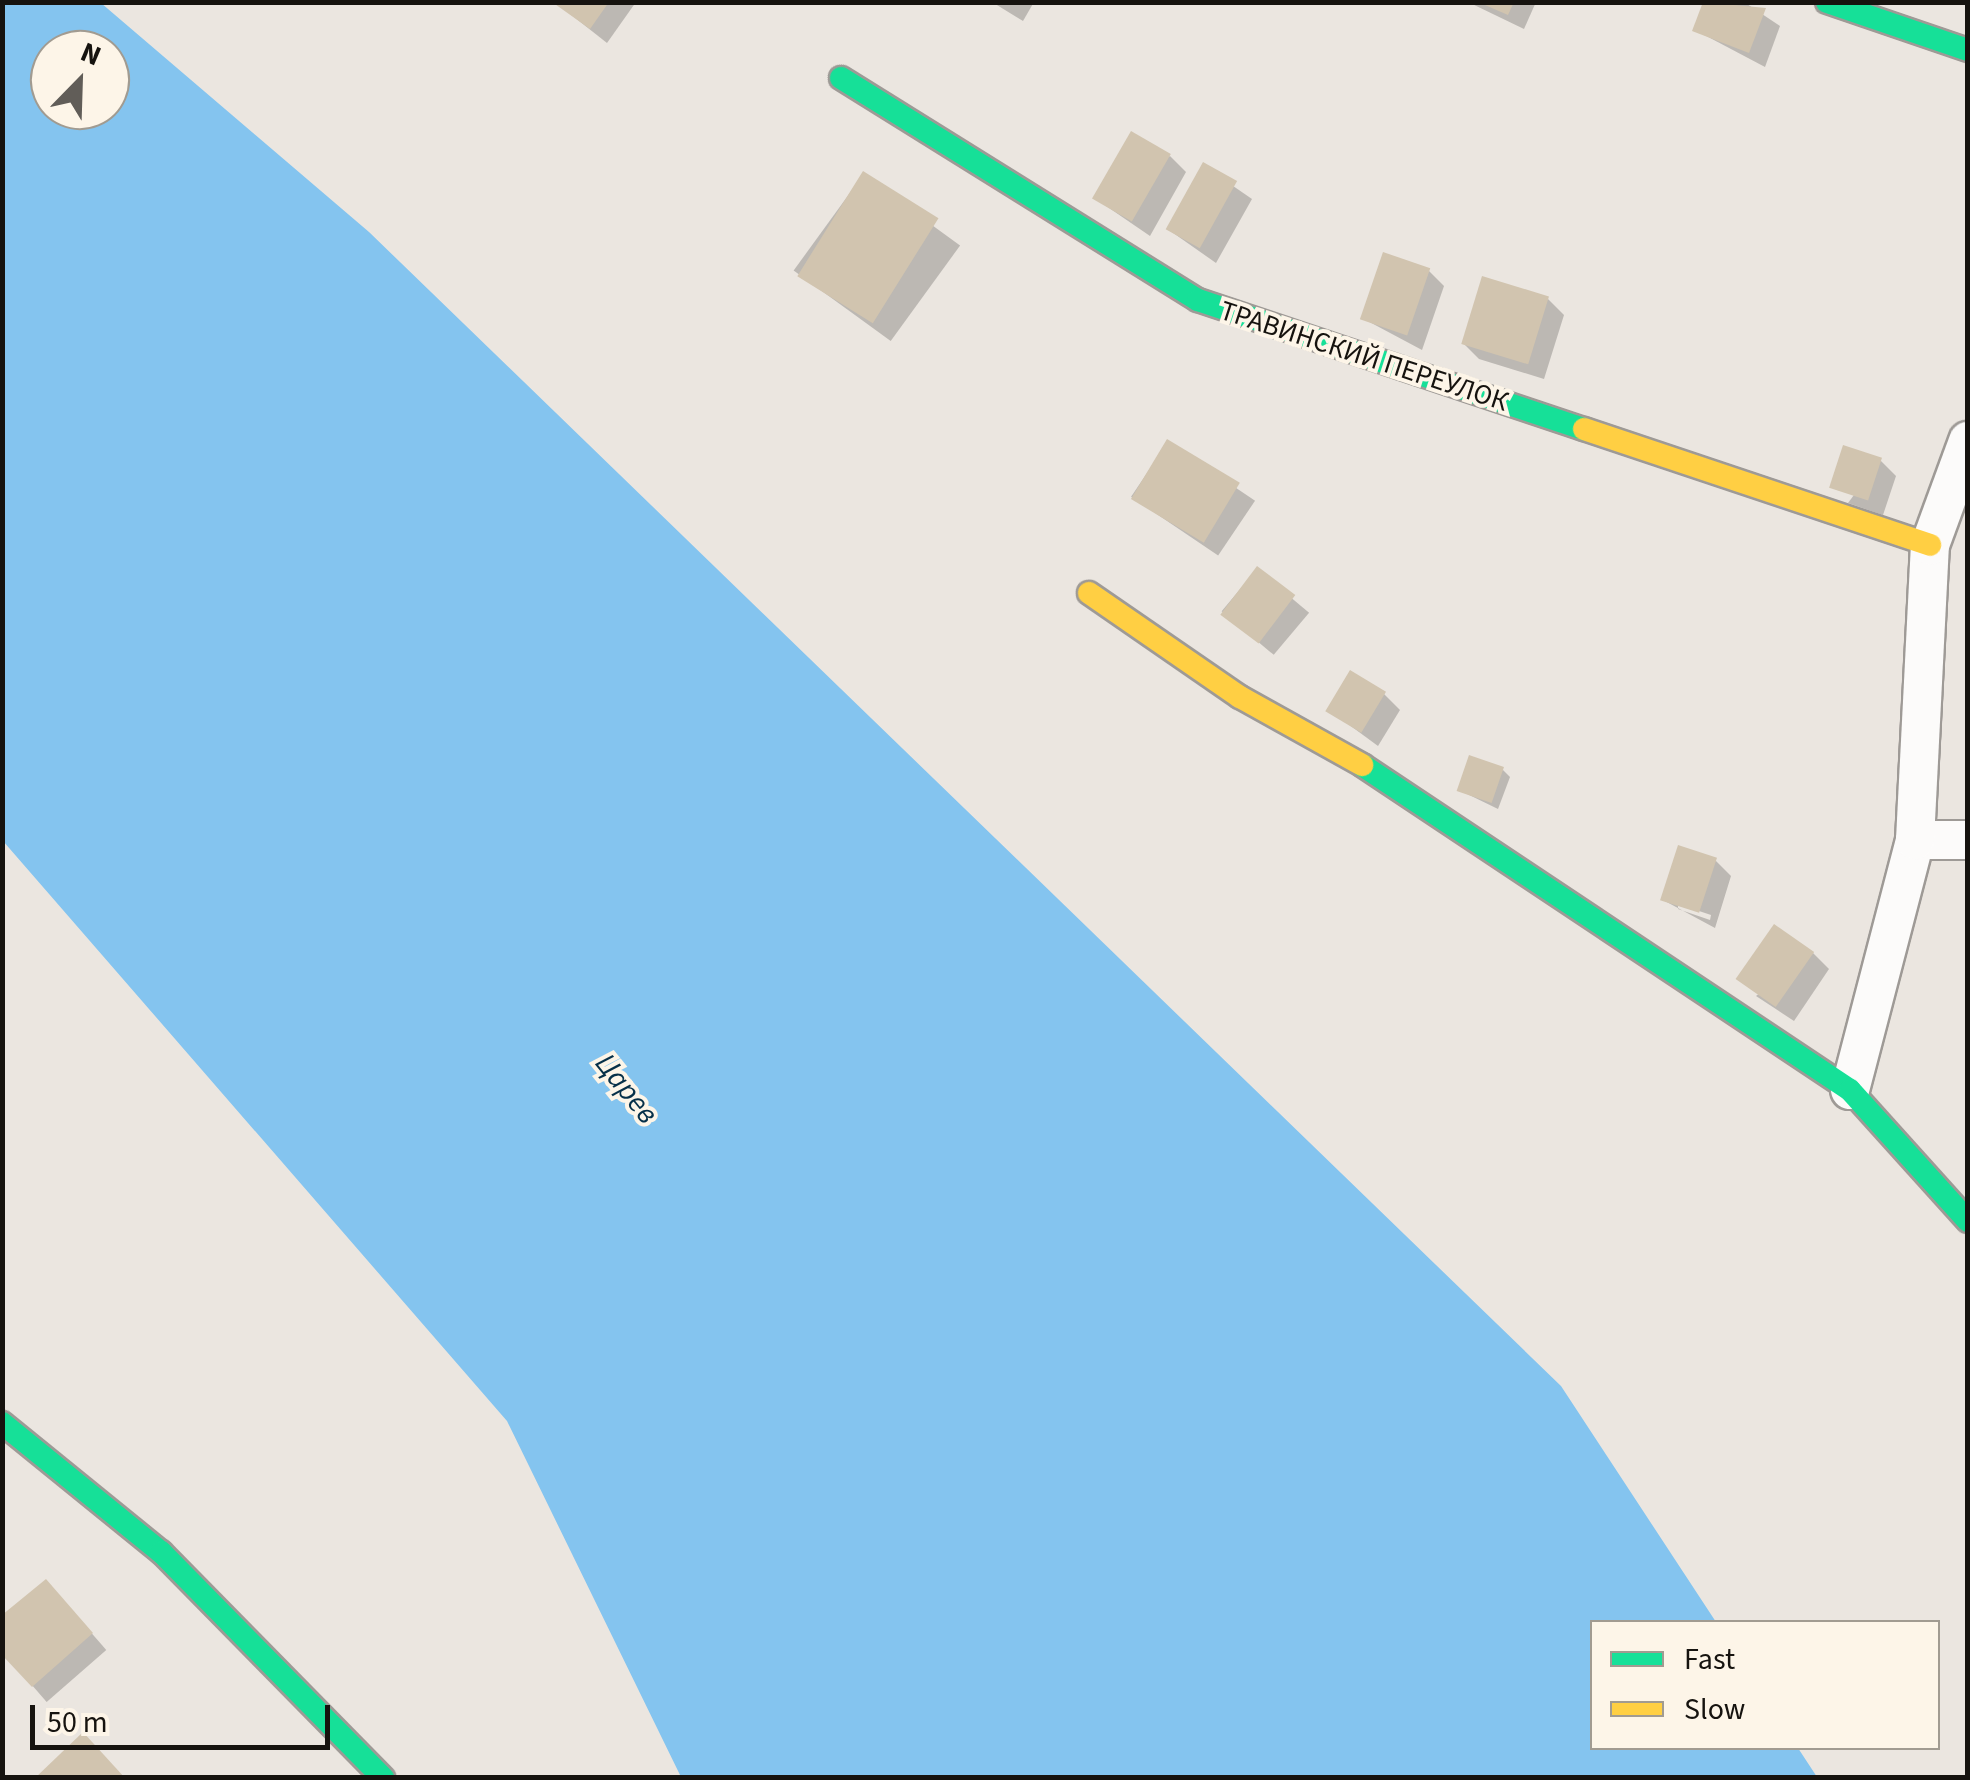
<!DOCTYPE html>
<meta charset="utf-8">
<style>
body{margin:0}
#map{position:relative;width:1970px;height:1780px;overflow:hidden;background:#ebe6e0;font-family:"Source Sans 3",sans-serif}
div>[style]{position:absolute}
.water>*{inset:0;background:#84c4ef}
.shadow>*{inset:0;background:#0003;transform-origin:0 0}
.building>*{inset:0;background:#d1c4af;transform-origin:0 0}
.roads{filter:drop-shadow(2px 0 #9e9a96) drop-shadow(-2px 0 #9e9a96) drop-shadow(0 2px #9e9a96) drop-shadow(0 -2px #9e9a96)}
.street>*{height:38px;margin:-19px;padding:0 19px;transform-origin:19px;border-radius:19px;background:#fcfbfa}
.fast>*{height:22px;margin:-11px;padding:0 11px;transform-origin:11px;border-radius:11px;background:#16e098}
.slow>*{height:22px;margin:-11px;padding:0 11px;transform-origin:11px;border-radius:11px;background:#ffcf43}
span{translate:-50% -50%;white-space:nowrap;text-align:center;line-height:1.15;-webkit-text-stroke:8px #fdf5e8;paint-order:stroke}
.street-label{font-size:28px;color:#16130f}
.water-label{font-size:30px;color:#063049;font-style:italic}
.frame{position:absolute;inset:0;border:5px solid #16130f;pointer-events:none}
.legend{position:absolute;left:1590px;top:1620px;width:350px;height:130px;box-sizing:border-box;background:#fdf5e8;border:2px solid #a19b91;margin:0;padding:12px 18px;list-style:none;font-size:30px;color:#16130f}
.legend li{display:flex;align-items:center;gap:20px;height:50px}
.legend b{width:50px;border:2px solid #a19b91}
.north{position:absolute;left:30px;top:30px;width:100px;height:100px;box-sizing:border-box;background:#fdf5e8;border:2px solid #a19b91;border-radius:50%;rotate:23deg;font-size:28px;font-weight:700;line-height:40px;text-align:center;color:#16130f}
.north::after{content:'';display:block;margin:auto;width:35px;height:45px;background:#615d58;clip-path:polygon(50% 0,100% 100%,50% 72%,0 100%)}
.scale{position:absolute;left:30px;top:1705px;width:300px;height:45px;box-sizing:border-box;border:5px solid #16130f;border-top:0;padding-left:12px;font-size:30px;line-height:35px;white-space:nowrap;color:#16130f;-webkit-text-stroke:8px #fdf5e8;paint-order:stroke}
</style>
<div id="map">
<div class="water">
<div style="clip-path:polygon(evenodd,2px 3px,101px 3px,369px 232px,1561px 1386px,1716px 1622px,1592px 1622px,1592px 1748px,1798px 1748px,1817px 1777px,681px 1777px,507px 1421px,3px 841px,2px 3px,50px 50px,110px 50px,110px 110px,50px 110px,50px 50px)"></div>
</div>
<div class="shadow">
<div style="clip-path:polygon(555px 2px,636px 2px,607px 43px)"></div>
<div style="clip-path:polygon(992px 2px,1034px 2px,1023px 21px)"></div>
<div style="clip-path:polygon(1468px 2px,1536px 2px,1524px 29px)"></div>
<div style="clip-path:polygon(1705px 2px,1744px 2px,1780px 26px,1765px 67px,1695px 30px)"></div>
<div style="clip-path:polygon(1170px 156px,1186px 172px,1150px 236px,1096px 199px)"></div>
<div style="clip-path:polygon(1204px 166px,1252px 199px,1216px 263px,1169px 230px)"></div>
<div style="left:863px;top:175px;width:120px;height:118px;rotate:36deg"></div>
<div style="clip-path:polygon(1428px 270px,1444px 286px,1422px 350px,1362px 318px)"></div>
<div style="clip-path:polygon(1548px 299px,1564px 315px,1544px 379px,1479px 359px,1463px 343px)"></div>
<div style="left:1168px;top:442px;width:105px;height:66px;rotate:34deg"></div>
<div style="clip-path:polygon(1880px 460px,1896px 476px,1883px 515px,1848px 503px)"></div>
<div style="left:1257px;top:569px;width:68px;height:55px;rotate:40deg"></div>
<div style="clip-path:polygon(1384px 694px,1400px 710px,1378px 746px,1329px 710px)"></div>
<div style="clip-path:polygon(1503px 770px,1510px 777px,1498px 809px,1459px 790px)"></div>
<div style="clip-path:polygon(evenodd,1715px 860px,1731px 876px,1715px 928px,1663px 900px,1715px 860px,1678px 904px,1711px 915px,1710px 920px,1678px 909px,1678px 904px)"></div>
<div style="clip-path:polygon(1813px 953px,1829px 969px,1794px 1021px,1756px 996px)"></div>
<div style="left:61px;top:1598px;width:69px;height:79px;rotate:49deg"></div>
</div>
<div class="building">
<div style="clip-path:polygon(552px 2px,609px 2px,590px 29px)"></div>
<div style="clip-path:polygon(1478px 2px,1514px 2px,1508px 15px)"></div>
<div style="clip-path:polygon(1703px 2px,1766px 8px,1749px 53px,1692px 31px)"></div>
<div style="left:1131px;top:131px;width:46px;height:78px;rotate:30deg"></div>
<div style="left:1203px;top:162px;width:39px;height:77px;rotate:29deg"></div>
<div style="left:863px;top:171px;width:89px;height:124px;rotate:32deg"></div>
<div style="left:1383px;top:252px;width:50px;height:71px;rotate:19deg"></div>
<div style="left:1482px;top:276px;width:70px;height:71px;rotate:17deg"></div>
<div style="left:1167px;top:439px;width:85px;height:70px;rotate:31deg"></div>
<div style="left:1843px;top:445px;width:41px;height:45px;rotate:18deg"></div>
<div style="left:1257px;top:566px;width:48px;height:61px;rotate:37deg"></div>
<div style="left:1350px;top:670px;width:42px;height:48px;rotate:31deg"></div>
<div style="left:1469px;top:755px;width:37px;height:38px;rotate:19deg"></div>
<div style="left:1678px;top:845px;width:41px;height:58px;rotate:18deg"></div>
<div style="left:1774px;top:924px;width:49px;height:67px;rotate:35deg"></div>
<div style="clip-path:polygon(46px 1579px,93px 1633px,32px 1687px,2px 1655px,2px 1615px)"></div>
<div style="clip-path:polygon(83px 1732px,125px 1778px,35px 1778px)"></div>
</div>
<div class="roads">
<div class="street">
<div style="left:1915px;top:840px;width:53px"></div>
<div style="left:1850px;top:1090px;width:258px;rotate:-75.4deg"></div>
<div style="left:1915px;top:840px;width:295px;rotate:-87.1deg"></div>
<div style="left:1930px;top:545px;width:111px;rotate:-69.9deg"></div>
</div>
<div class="fast">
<div style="left:1827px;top:2px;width:149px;rotate:18.8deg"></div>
<div style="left:841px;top:78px;width:420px;rotate:31.9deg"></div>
<div style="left:1198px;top:300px;width:407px;rotate:18.5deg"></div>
<div style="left:1362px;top:765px;width:586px;rotate:33.66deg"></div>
<div style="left:1850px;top:1090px;width:176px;rotate:48deg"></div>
<div style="left:2px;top:1423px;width:205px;rotate:39.1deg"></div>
<div style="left:161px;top:1552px;width:317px;rotate:45.5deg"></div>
</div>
<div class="slow">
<div style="left:1584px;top:429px;width:365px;rotate:18.5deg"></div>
<div style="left:1089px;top:593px;width:183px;rotate:34.6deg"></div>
<div style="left:1240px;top:697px;width:140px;rotate:29.1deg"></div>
</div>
</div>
<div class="street-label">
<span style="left:1364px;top:356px;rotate:18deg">ТРАВИНСКИЙ ПЕРЕУЛОК</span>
</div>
<div class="water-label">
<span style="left:626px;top:1089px;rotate:51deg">Царев</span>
</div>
<div class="frame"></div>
<ul class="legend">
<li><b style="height:12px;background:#16e098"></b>Fast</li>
<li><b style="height:12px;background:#ffcf43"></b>Slow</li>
</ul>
<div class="north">N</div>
<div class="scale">50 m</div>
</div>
